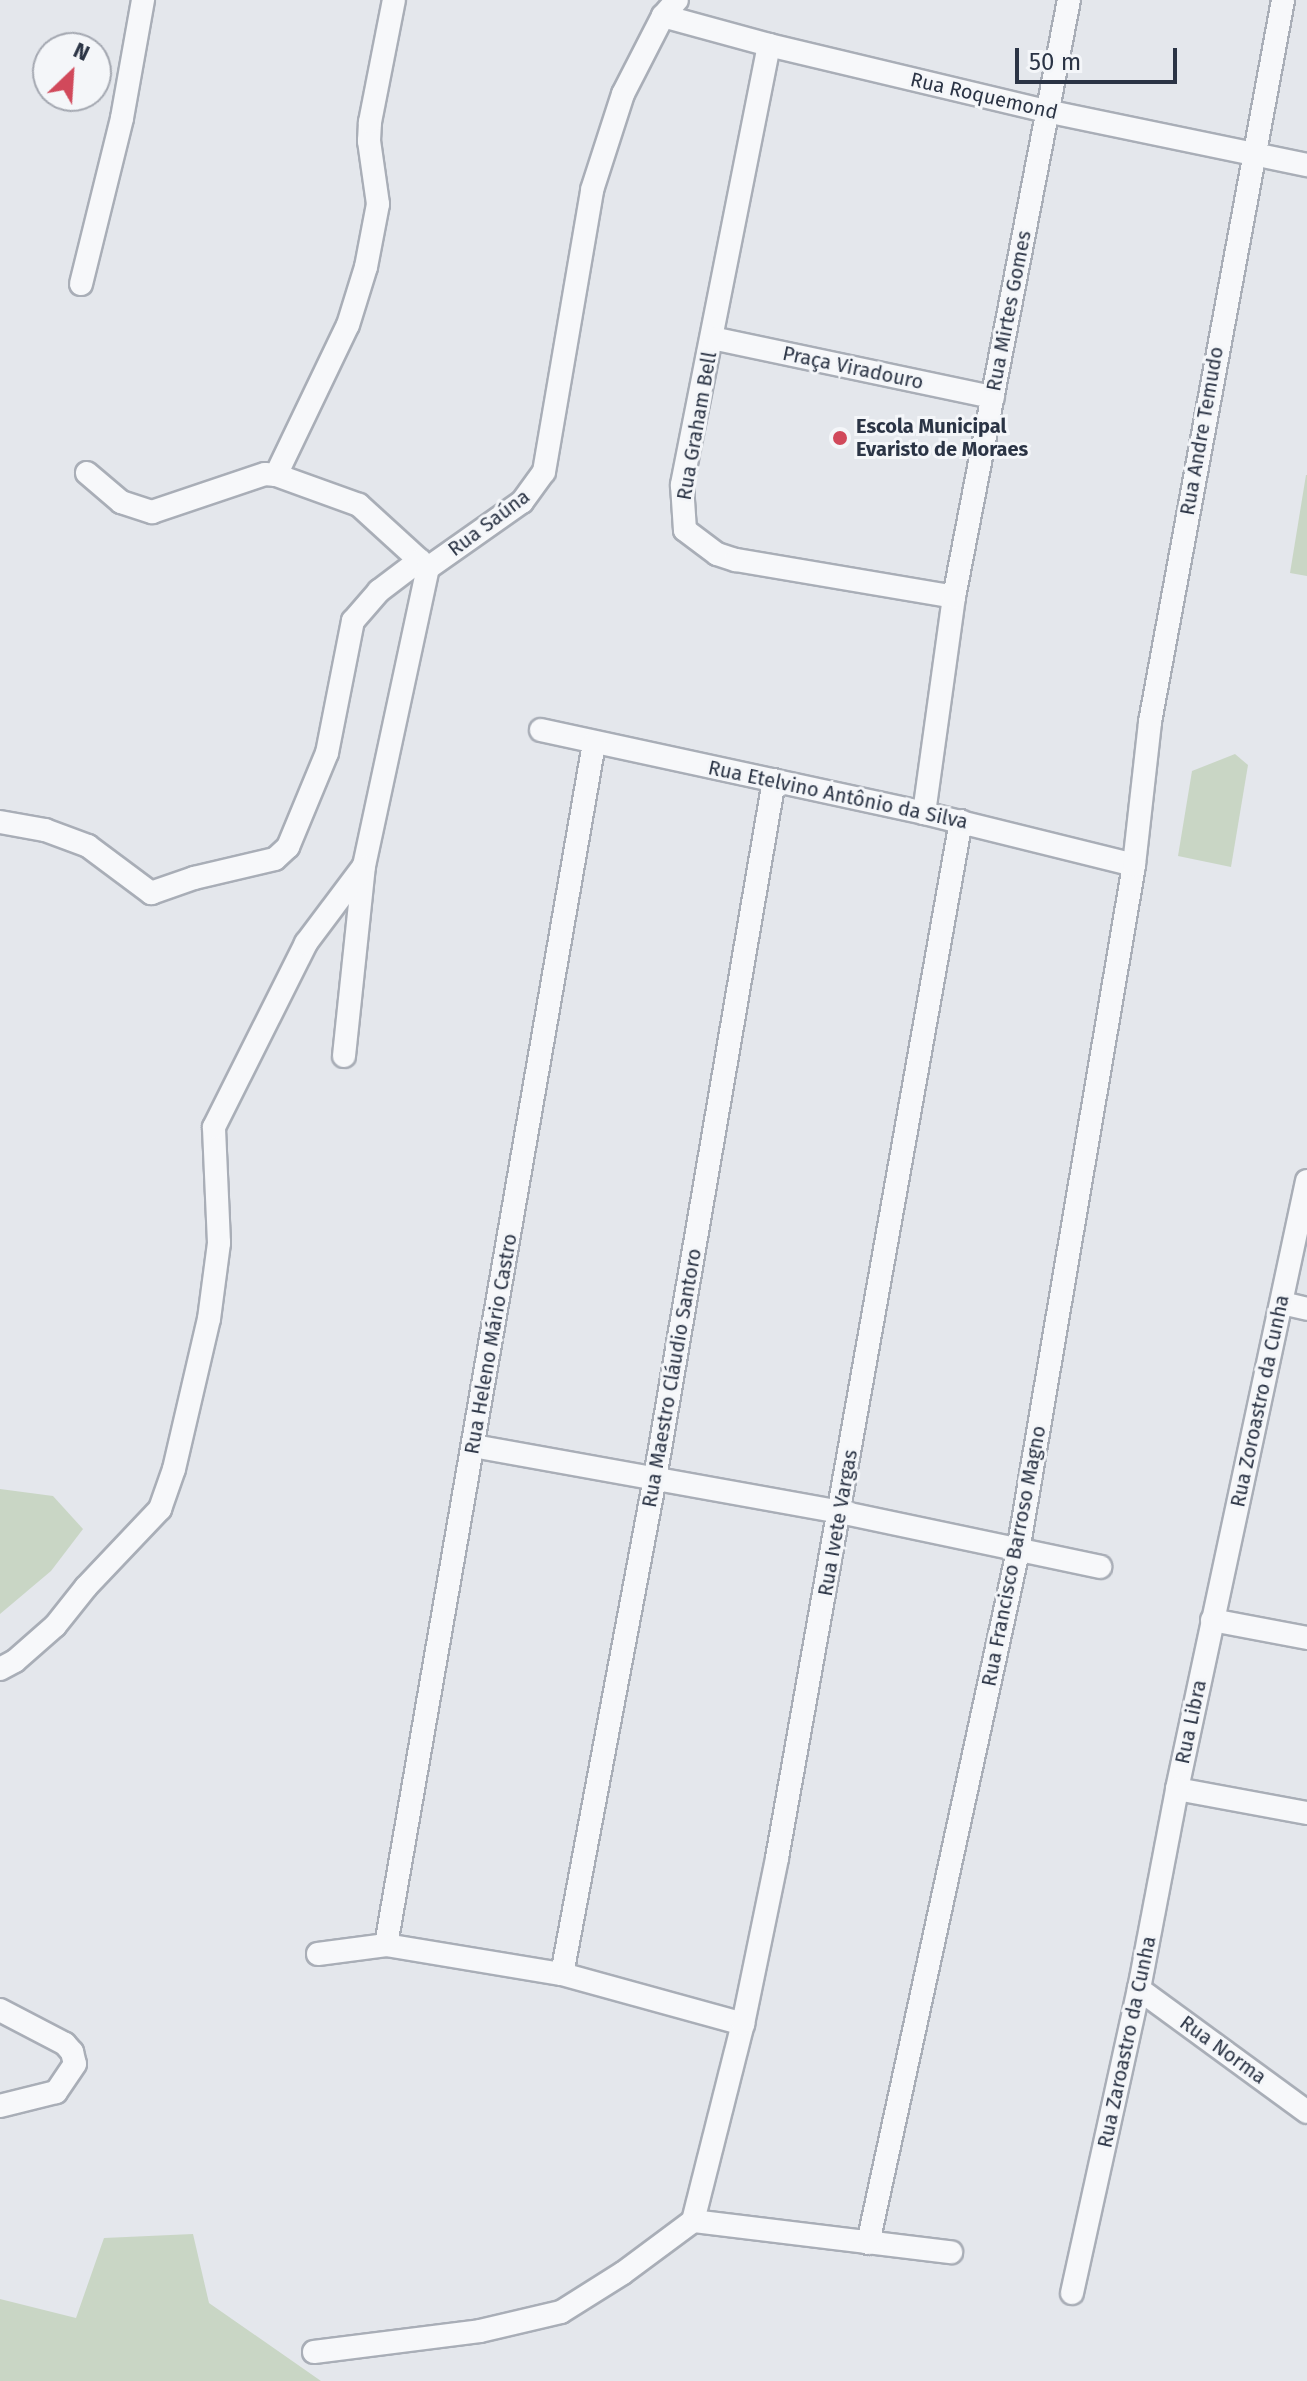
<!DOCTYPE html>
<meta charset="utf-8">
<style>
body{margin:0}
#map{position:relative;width:1307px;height:2381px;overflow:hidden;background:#e4e7ec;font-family:"Fira Sans",sans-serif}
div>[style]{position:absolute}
.green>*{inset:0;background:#c9d6c5}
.roads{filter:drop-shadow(2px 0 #a9aeb7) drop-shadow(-2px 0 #a9aeb7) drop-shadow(0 2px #a9aeb7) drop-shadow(0 -2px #a9aeb7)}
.minor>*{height:22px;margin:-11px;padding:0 11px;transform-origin:11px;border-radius:11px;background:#f7f8fa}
.dots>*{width:22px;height:22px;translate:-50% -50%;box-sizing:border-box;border:4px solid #f4f6f9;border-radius:50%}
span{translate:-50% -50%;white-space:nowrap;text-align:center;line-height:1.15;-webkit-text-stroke:6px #f4f6f9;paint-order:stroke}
.street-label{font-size:20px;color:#2b3445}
.poi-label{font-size:20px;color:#2b3445;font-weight:700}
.left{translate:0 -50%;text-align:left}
.north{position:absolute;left:32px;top:32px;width:80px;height:80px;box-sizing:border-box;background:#f4f6f9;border:2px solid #a4a8b1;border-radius:50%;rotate:25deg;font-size:22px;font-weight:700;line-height:32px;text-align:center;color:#2b3445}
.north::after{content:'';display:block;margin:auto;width:28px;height:36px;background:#d1495b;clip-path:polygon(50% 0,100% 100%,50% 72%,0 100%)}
.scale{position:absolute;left:1015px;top:48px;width:162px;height:36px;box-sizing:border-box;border:4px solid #2b3445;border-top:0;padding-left:10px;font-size:24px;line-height:28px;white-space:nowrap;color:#2b3445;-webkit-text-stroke:6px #f4f6f9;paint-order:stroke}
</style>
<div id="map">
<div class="green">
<div style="clip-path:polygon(1306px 475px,1307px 475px,1307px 576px,1290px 573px)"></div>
<div style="clip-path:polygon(1235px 754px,1248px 765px,1231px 867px,1178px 856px,1192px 771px)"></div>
<div style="clip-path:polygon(0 1489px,53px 1496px,83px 1529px,51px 1571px,0 1614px)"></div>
<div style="clip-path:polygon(193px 2234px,209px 2303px,321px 2381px,0 2381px,0 2299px,76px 2318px,104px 2238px)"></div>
</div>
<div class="roads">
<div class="minor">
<div style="left:663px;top:16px;width:110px;rotate:15.3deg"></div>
<div style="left:769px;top:45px;width:285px;rotate:13.4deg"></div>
<div style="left:1046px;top:111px;width:267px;rotate:11.7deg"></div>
<div style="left:769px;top:45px;width:449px;rotate:101.2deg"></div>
<div style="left:682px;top:485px;width:45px;rotate:86.2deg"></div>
<div style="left:685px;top:530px;width:40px;rotate:37deg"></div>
<div style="left:717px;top:554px;width:20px;rotate:18deg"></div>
<div style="left:736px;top:560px;width:221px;rotate:9.6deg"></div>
<div style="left:81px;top:284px;width:171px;rotate:-76.1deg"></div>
<div style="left:122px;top:118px;width:120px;rotate:-79.9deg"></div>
<div style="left:712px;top:338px;width:287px;rotate:11.9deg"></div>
<div style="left:87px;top:473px;width:45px;rotate:40.5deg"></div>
<div style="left:121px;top:502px;width:33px;rotate:18deg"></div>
<div style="left:152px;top:512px;width:119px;rotate:-18.6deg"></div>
<div style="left:265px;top:474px;width:11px;rotate:5deg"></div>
<div style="left:276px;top:475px;width:88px;rotate:19.9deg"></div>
<div style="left:359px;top:505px;width:93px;rotate:42.4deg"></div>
<div style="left:276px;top:475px;width:166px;rotate:-64.4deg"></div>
<div style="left:348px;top:325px;width:61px;rotate:-72.8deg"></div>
<div style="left:366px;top:267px;width:64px;rotate:-79.2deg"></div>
<div style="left:378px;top:204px;width:64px;rotate:-98.1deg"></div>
<div style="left:369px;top:141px;width:19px;rotate:-87deg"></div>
<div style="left:370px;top:122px;width:124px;rotate:-78.9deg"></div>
<div style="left:541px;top:730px;width:392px;rotate:12.2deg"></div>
<div style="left:924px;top:813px;width:216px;rotate:13.9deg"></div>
<div style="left:924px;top:813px;width:218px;rotate:-82.1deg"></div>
<div style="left:954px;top:597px;width:608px;rotate:-79.1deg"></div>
<div style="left:0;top:822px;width:46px;rotate:10.1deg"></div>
<div style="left:45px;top:830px;width:46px;rotate:20.4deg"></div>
<div style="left:88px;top:846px;width:79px;rotate:36.7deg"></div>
<div style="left:151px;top:893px;width:46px;rotate:-19.2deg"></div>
<div style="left:194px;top:878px;width:83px;rotate:-13.2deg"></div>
<div style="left:275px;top:859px;width:18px;rotate:-43deg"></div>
<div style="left:288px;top:847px;width:102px;rotate:-67.5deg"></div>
<div style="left:327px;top:753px;width:135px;rotate:-78.9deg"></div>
<div style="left:353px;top:621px;width:40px;rotate:-49deg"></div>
<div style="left:379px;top:591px;width:51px;rotate:-37.1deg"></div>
<div style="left:344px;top:1056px;width:191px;rotate:-84deg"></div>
<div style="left:364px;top:866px;width:305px;rotate:-77.9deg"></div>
<div style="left:428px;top:568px;width:115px;rotate:-35.1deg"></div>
<div style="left:522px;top:502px;width:37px;rotate:-54deg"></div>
<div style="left:544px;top:472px;width:286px;rotate:-80.3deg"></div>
<div style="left:592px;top:190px;width:101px;rotate:-72.1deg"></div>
<div style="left:623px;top:94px;width:88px;rotate:-62.9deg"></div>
<div style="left:663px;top:16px;width:21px;rotate:-49deg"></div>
<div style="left:1307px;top:1181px;width:622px;rotate:102.07deg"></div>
<div style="left:1177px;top:1789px;width:132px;rotate:10.5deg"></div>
<div style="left:1282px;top:1303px;width:26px;rotate:13deg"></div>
<div style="left:474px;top:1446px;width:372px;rotate:10.2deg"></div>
<div style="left:840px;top:1512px;width:266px;rotate:11.9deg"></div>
<div style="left:1212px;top:1620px;width:97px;rotate:10.7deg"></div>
<div style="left:0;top:1669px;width:17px;rotate:-28deg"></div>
<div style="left:15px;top:1661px;width:53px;rotate:-41.2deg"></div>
<div style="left:55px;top:1626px;width:50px;rotate:-51.5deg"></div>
<div style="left:86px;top:1587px;width:108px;rotate:-46.5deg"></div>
<div style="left:160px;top:1509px;width:42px;rotate:-70.7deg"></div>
<div style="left:174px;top:1469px;width:154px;rotate:-76.9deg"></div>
<div style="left:209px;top:1319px;width:77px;rotate:-82.5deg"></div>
<div style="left:219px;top:1243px;width:116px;rotate:-92.5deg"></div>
<div style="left:214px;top:1127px;width:206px;rotate:-63.4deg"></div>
<div style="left:306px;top:943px;width:95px;rotate:-53.1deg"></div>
<div style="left:386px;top:1945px;width:1220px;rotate:-80.18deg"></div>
<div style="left:318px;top:1954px;width:69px;rotate:-7.5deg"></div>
<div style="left:386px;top:1945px;width:178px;rotate:9.4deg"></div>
<div style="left:562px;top:1974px;width:188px;rotate:15.4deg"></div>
<div style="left:562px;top:1974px;width:505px;rotate:-79.38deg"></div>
<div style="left:655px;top:1478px;width:708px;rotate:-80.32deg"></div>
<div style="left:1139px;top:1989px;width:208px;rotate:36.2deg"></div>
<div style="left:0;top:2010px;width:73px;rotate:27.6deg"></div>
<div style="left:65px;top:2044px;width:11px;rotate:49deg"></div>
<div style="left:72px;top:2052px;width:12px;rotate:76deg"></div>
<div style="left:75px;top:2064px;width:34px;rotate:124deg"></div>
<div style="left:56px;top:2092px;width:58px;rotate:166deg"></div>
<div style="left:693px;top:2221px;width:203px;rotate:-75.8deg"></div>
<div style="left:743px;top:2024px;width:169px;rotate:-78.4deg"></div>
<div style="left:777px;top:1858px;width:1053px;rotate:-79.94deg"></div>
<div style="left:693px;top:2221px;width:260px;rotate:6.9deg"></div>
<div style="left:868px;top:2243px;width:708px;rotate:-77.77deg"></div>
<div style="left:1018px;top:1551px;width:696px;rotate:-80.4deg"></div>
<div style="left:1134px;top:865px;width:144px;rotate:-83.6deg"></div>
<div style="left:1150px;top:722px;width:734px;rotate:-79.56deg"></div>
<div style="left:1072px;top:2293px;width:311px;rotate:-77.6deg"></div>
<div style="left:1139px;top:1989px;width:204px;rotate:-79.2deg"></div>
<div style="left:314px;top:2352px;width:167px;rotate:-7.2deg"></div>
<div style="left:480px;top:2331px;width:83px;rotate:-13.2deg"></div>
<div style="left:561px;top:2312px;width:73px;rotate:-32.2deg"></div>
<div style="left:623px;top:2273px;width:87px;rotate:-36.6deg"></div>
</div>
</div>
<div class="dots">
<div style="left:840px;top:438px;background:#d1495b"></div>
</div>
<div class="street-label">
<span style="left:984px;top:96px;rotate:13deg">Rua Roquemond</span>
<span style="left:1009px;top:311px;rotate:-79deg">Rua Mirtes Gomes</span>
<span style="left:853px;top:368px;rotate:12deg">Praça Viradouro</span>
<span style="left:697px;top:426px;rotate:-80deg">Rua Graham Bell</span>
<span style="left:1202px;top:431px;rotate:-80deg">Rua Andre Temudo</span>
<span style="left:489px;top:523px;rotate:-37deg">Rua Saúna</span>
<span style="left:838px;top:795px;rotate:12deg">Rua Etelvino Antônio da Silva</span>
<span style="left:491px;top:1344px;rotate:-80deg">Rua Heleno Mário Castro</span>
<span style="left:672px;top:1378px;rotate:-80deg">Rua Maestro Cláudio Santoro</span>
<span style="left:1260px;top:1401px;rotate:-78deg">Rua Zoroastro da Cunha</span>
<span style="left:838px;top:1523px;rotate:-80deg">Rua Ivete Vargas</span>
<span style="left:1014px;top:1556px;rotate:-79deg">Rua Francisco Barroso Magno</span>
<span style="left:1191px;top:1722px;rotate:-78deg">Rua Libra</span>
<span style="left:1127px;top:2042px;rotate:-78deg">Rua Zaroastro da Cunha</span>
<span style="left:1223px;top:2050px;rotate:36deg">Rua Norma</span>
</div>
<div class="poi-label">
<span class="left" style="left:856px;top:438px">Escola Municipal<br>Evaristo de Moraes</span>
</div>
<div class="north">N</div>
<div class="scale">50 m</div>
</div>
